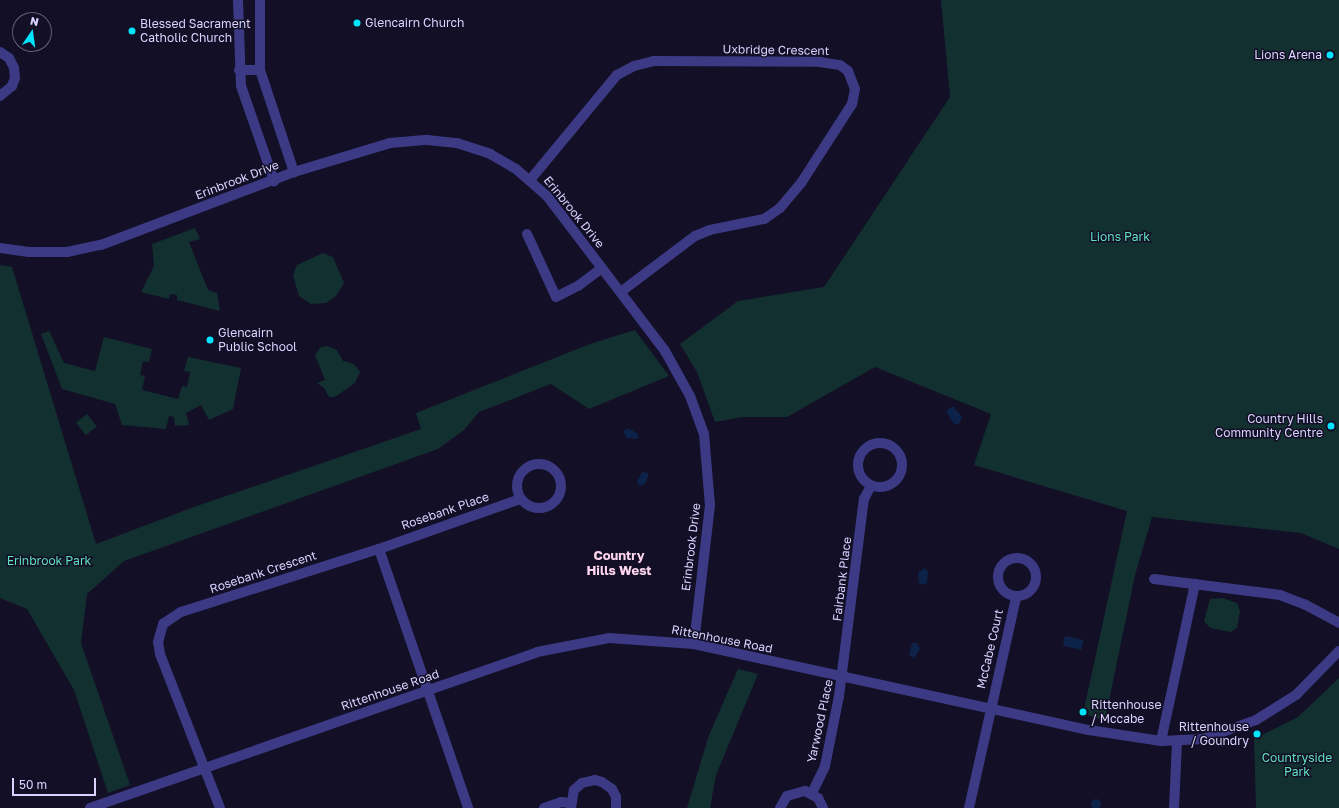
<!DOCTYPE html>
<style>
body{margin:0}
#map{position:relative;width:1339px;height:808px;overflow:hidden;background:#130f26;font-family:"Golos Text",sans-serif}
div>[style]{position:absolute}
.green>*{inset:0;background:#12302f;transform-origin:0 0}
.water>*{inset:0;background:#0c2248;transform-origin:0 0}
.round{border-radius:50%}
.minor>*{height:10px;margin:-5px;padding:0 5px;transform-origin:5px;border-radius:5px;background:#3d3a85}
.minor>.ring{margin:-5px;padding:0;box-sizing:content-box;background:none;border:10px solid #3d3a85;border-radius:50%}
.dots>*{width:11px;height:11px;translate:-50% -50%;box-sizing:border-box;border:2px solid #130f26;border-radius:50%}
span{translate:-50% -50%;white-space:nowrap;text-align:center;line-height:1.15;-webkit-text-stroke:3px #130f26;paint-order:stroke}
.poi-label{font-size:12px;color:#d9d4ff}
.left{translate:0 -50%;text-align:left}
.right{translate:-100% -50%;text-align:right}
.street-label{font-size:12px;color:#d9d4ff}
.park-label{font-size:12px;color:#5fe0c0}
.neighbourhood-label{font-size:13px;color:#ffd6f0;font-weight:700}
.north{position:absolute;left:12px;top:12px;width:40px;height:40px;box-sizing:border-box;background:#130f26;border:1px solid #625e7d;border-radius:50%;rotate:13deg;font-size:11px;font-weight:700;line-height:16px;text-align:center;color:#d9d4ff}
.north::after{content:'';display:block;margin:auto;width:14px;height:18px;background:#00e5ff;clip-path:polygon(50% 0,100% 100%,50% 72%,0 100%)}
.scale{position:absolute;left:12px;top:778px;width:84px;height:18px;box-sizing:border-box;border:2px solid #d9d4ff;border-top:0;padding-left:5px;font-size:12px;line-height:14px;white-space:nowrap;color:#d9d4ff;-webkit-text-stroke:3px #130f26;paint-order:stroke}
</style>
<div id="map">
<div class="green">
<div style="clip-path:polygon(941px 0,1339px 0,1339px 549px,1301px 533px,1152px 517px,1135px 575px,1105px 720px,1083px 714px,1127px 511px,974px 465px,991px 414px,875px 367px,787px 417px,743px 417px,715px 422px,697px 372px,680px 344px,738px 301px,824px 287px,950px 97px)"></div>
<div style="clip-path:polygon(195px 228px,200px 239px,189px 242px,208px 290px,217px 293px,220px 311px,177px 300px,177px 295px,170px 294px,169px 299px,141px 292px,154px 266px,152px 244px)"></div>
<div style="clip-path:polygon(323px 253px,333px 257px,344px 283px,336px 296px,326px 303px,311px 304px,299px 296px,293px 275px,297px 265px)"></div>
<div style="clip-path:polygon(0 265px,12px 267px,96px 544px,194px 507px,421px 429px,416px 413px,590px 344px,635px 330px,669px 376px,589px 409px,551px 384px,479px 412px,464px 430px,438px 449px,124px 561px,87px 594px,81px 643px,130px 785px,108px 793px,74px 690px,27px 609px,0 598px)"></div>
<div style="clip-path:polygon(49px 331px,64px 363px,95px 371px,104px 337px,152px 349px,149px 362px,143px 361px,140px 375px,145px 376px,142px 390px,178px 399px,182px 386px,187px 387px,190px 372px,184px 371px,188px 357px,241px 368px,233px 409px,209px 420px,201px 405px,186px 413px,189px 425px,175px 426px,174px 417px,169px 416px,166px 429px,122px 425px,115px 404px,62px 389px,41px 334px)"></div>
<div style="clip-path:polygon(327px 346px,337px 350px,343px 361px,354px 364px,360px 372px,355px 383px,335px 397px,329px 397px,324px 388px,317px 383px,325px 380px,315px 355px,321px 347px)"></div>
<div style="left:87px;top:414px;width:16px;height:14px;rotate:52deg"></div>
<div style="clip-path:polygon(1223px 598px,1237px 603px,1240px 611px,1237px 628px,1231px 632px,1210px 628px,1204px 621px,1210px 599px)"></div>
<div style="clip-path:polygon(738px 669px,758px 674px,716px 775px,710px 808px,687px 808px,709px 735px)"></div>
<div style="clip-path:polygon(1339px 678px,1339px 808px,1256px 808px,1254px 739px,1298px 717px)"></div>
</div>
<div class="water">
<div style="clip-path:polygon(953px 406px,962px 417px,959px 424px,954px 424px,946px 411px)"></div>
<div style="clip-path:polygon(629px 428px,638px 434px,638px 439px,627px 438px,623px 431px)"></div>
<div style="clip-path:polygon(642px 472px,648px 473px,648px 477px,645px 484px,639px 486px,637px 481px)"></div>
<div style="clip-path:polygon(925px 568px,928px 572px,927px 583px,922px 585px,919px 583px,918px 573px)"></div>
<div style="left:1065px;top:636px;width:19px;height:10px;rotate:12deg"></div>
<div style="clip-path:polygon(912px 643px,917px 643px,920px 649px,914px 658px,909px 655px)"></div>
<div class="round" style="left:1091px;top:799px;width:10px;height:10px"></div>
</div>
<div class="minor">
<div style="left:238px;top:0;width:86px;rotate:88deg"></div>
<div style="left:241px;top:86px;width:101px;rotate:70.8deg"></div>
<div style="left:260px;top:0;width:70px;rotate:90deg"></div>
<div style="left:260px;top:70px;width:108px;rotate:71.6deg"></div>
<div style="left:0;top:52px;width:11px;rotate:34deg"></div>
<div style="left:9px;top:58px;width:11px;rotate:63deg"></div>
<div style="left:14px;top:68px;width:10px;rotate:84deg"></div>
<div style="left:15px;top:78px;width:9px;rotate:111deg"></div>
<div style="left:12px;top:86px;width:16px;rotate:140deg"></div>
<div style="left:239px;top:70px;width:21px"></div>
<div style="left:530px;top:180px;width:136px;rotate:-50.4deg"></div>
<div style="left:617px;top:75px;width:19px;rotate:-28deg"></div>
<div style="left:634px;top:66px;width:21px;rotate:-14deg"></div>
<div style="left:654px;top:61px;width:166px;rotate:0.3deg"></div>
<div style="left:820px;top:62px;width:20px;rotate:9deg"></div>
<div style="left:840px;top:65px;width:10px;rotate:37deg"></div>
<div style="left:848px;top:71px;width:19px;rotate:69deg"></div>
<div style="left:855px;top:89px;width:15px;rotate:101deg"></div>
<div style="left:852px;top:104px;width:94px;rotate:122.8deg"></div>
<div style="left:801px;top:183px;width:33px;rotate:130deg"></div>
<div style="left:780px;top:208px;width:19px;rotate:145deg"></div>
<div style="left:764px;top:219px;width:55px;rotate:168.5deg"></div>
<div style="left:710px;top:230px;width:16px;rotate:158deg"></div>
<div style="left:695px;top:236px;width:91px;rotate:143deg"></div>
<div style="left:527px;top:234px;width:69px;rotate:65.3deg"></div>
<div style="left:556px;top:297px;width:25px;rotate:-27deg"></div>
<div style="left:578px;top:286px;width:30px;rotate:-37deg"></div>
<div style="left:0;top:248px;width:29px;rotate:8deg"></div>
<div style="left:29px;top:252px;width:38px"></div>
<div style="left:67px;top:252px;width:35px;rotate:-12deg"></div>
<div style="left:101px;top:245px;width:206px;rotate:-20.7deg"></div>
<div style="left:294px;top:172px;width:100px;rotate:-16.8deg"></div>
<div style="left:390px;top:143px;width:37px;rotate:-5deg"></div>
<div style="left:427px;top:140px;width:30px;rotate:6deg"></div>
<div style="left:457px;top:143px;width:35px;rotate:18deg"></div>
<div style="left:490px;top:154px;width:30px;rotate:30deg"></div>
<div style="left:516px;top:169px;width:41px;rotate:41.1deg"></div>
<div style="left:547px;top:196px;width:195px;rotate:52.7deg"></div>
<div style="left:665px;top:351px;width:51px;rotate:60.9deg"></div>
<div style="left:690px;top:396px;width:40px;rotate:69.8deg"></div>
<div style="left:704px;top:434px;width:71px;rotate:85.2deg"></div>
<div style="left:710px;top:505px;width:140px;rotate:96.6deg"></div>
<div class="ring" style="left:858px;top:443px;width:34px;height:34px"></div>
<div class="ring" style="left:517px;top:464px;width:34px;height:34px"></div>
<div style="left:379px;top:549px;width:274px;rotate:71deg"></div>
<div class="ring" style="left:998px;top:558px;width:28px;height:28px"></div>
<div style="left:1154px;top:579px;width:127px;rotate:7.2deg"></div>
<div style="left:1280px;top:595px;width:26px;rotate:21deg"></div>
<div style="left:1304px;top:604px;width:40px;rotate:28deg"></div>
<div style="left:1161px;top:741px;width:161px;rotate:-77.8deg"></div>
<div style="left:812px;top:793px;width:30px;rotate:-64deg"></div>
<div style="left:825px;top:766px;width:71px;rotate:-78.7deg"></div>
<div style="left:839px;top:696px;width:199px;rotate:-82.8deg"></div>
<div style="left:864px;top:499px;width:15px;rotate:-62deg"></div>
<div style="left:90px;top:808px;width:473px;rotate:-19.2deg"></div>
<div style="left:537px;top:652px;width:73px;rotate:-11deg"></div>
<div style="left:609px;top:638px;width:85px;rotate:4deg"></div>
<div style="left:694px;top:644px;width:404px;rotate:12.3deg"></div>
<div style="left:1089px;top:730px;width:73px;rotate:8.7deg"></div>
<div style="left:1161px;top:741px;width:42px;rotate:-2.7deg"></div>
<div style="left:1203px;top:739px;width:56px;rotate:-19.7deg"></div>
<div style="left:1256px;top:720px;width:47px;rotate:-32deg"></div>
<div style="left:1296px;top:695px;width:62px;rotate:-45.7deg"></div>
<div style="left:220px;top:808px;width:165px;rotate:-111.3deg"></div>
<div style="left:160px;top:654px;width:12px;rotate:-99deg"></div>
<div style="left:158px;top:642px;width:19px;rotate:-74deg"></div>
<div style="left:163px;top:624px;width:22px;rotate:-34deg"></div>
<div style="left:181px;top:612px;width:208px;rotate:-17.7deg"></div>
<div style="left:379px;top:549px;width:150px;rotate:-19.5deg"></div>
<div style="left:544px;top:808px;width:18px;rotate:-19deg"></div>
<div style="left:561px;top:802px;width:9px;rotate:6deg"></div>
<div style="left:571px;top:808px;width:18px;rotate:-81deg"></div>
<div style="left:574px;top:790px;width:11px;rotate:-41deg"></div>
<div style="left:582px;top:783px;width:13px;rotate:-13deg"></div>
<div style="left:595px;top:780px;width:7px;rotate:16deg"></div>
<div style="left:602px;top:782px;width:12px;rotate:35deg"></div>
<div style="left:612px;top:789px;width:9px;rotate:63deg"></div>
<div style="left:616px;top:797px;width:11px;rotate:90deg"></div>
<div style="left:780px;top:808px;width:14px;rotate:-60deg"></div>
<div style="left:787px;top:796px;width:19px;rotate:-16deg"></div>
<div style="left:805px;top:791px;width:15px;rotate:28deg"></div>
<div style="left:818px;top:798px;width:11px;rotate:63deg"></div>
<div style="left:969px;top:808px;width:216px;rotate:-77.4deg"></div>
<div style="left:1174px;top:808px;width:66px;rotate:-87.4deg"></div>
</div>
<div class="dots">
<div style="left:357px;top:23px;background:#00e5ff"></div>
<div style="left:132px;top:31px;background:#00e5ff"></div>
<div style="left:1330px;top:55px;background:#00e5ff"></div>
<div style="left:210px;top:340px;background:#00e5ff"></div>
<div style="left:1331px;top:426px;background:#00e5ff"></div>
<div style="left:1083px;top:712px;background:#00e5ff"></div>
<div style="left:1257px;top:734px;background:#00e5ff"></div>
</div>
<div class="poi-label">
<span class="left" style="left:365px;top:23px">Glencairn Church</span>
<span class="left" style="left:140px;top:31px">Blessed Sacrament<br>Catholic Church</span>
<span class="right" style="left:1322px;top:55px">Lions Arena</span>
<span class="left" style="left:218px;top:340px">Glencairn<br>Public School</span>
<span class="right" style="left:1323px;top:426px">Country Hills<br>Community Centre</span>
<span class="left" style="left:1091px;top:712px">Rittenhouse<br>/ Mccabe</span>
<span class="right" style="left:1249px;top:734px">Rittenhouse<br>/ Goundry</span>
</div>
<div class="street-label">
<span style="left:776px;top:50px;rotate:1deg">Uxbridge Crescent</span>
<span style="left:237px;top:180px;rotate:-21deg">Erinbrook Drive</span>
<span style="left:574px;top:212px;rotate:51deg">Erinbrook Drive</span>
<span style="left:445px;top:511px;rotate:-19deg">Rosebank Place</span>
<span style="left:691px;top:547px;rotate:-83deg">Erinbrook Drive</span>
<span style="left:263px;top:572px;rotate:-18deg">Rosebank Crescent</span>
<span style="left:842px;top:579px;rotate:-83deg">Fairbank Place</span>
<span style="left:722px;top:639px;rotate:11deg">Rittenhouse Road</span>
<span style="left:990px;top:649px;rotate:-77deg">McCabe Court</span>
<span style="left:390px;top:690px;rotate:-19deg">Rittenhouse Road</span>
<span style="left:820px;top:721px;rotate:-78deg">Yarwood Place</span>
</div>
<div class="park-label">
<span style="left:1120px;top:237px">Lions Park</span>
<span style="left:49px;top:561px">Erinbrook Park</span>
<span style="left:1297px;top:765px">Countryside<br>Park</span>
</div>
<div class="neighbourhood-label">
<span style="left:619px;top:563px">Country<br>Hills West</span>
</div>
<div class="north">N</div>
<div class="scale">50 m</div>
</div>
